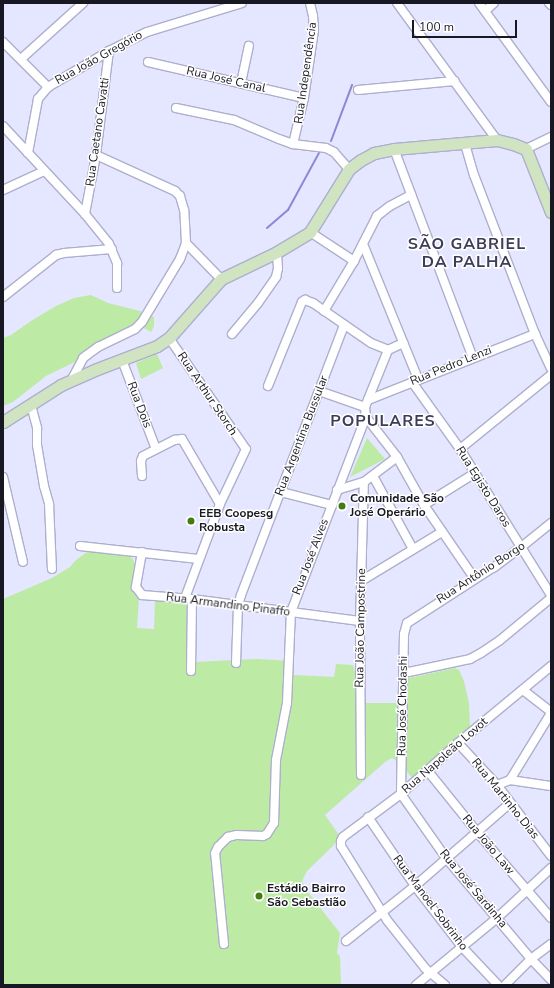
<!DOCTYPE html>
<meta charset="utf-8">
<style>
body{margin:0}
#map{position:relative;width:554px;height:988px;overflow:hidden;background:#e5e6ff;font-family:"Nunito Sans",sans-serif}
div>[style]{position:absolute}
.green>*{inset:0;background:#bdeaa4}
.stream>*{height:2px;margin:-1px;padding:0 1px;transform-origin:1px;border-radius:1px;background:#8988d5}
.roads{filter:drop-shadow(1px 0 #aeafcd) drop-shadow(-1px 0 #aeafcd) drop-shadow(0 1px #aeafcd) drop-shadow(0 -1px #aeafcd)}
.street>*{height:8px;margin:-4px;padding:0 4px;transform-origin:4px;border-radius:4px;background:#fff}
.secondary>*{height:11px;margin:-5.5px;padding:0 5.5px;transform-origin:5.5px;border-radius:5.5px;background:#d0e4c2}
.dots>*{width:11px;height:11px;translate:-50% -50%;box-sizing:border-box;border:2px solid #fff;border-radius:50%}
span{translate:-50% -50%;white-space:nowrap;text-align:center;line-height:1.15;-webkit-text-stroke:3px #fff;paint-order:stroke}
.street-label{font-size:12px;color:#181823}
.poi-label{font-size:12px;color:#181823;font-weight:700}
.left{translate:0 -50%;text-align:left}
.district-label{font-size:16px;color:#3d3d56;font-weight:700;letter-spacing:1px}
.frame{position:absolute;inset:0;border:4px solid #181823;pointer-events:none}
.scale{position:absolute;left:412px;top:20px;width:105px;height:18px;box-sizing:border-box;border:2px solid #181823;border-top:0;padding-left:5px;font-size:12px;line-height:14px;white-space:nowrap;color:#181823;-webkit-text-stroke:3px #fff;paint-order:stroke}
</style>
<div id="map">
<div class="green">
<div style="clip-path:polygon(91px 295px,108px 303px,144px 312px,154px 317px,154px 326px,151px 332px,140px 326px,128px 336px,46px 376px,13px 402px,3px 406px,3px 338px,11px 335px,31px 321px,56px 306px,74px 298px)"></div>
<div style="clip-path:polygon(157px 354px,163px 368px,141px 379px,136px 363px)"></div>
<div style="clip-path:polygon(367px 438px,385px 459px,350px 477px)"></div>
<div style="clip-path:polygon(100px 550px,126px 552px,133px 559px,135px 565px,133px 592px,139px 598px,137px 628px,154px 629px,155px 600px,194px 601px,196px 605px,194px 662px,258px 659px,292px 661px,293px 675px,334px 677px,336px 664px,353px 665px,362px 698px,367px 703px,399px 703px,405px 679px,455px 668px,459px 670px,464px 681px,469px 703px,470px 727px,412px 778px,400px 763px,392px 758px,385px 762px,325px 815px,341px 838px,307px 871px,302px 881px,307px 891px,340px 933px,337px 953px,340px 956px,341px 985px,3px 985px,3px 599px,52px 578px,70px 567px,76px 560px,87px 552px)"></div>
</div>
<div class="stream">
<div style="left:331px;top:141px;width:60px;rotate:-69.4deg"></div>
<div style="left:267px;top:228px;width:28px;rotate:-41deg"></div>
<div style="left:288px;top:210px;width:65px;rotate:-61.5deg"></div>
</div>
<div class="roads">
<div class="street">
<div style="left:397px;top:3px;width:170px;rotate:53.9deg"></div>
<div style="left:479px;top:3px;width:122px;rotate:54deg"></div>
<div style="left:549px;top:3px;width:3px;rotate:45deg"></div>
<div style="left:485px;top:11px;width:12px;rotate:-42deg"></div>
<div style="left:3px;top:42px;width:64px;rotate:45deg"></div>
<div style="left:21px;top:59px;width:84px;rotate:-42.1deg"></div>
<div style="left:148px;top:62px;width:160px;rotate:13deg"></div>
<div style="left:241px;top:83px;width:38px;rotate:-78deg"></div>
<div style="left:358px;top:90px;width:97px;rotate:-5.3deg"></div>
<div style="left:176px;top:108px;width:59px;rotate:11.7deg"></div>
<div style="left:234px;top:120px;width:49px;rotate:22.9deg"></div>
<div style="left:279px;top:139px;width:15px;rotate:20deg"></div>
<div style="left:293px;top:144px;width:33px;rotate:7deg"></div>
<div style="left:326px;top:148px;width:9px;rotate:27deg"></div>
<div style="left:334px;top:152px;width:23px;rotate:49deg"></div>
<div style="left:3px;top:126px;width:120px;rotate:47deg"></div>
<div style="left:85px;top:214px;width:38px;rotate:51deg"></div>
<div style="left:109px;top:244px;width:21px;rotate:67deg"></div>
<div style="left:117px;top:263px;width:25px;rotate:90deg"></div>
<div style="left:293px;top:144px;width:47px;rotate:-76.6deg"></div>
<div style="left:304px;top:98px;width:69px;rotate:-81.6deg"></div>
<div style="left:314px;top:30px;width:14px;rotate:-94deg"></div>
<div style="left:313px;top:16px;width:13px;rotate:-103deg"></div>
<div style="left:465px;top:144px;width:32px;rotate:74deg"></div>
<div style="left:474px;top:175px;width:170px;rotate:69deg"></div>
<div style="left:535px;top:334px;width:38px;rotate:65deg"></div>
<div style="left:394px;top:149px;width:223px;rotate:69.3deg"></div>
<div style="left:526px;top:149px;width:28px;rotate:-26deg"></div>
<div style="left:28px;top:153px;width:55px;rotate:-79.5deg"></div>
<div style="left:38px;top:99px;width:16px;rotate:-50deg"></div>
<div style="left:48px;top:87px;width:71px;rotate:-30.5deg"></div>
<div style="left:109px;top:51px;width:42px;rotate:-26.6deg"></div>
<div style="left:147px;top:32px;width:99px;rotate:-17deg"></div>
<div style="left:3px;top:190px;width:45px;rotate:-24.9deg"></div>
<div style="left:85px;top:214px;width:60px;rotate:-79.4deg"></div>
<div style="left:96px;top:155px;width:105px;rotate:-82.9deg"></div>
<div style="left:310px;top:232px;width:53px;rotate:33.4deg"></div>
<div style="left:186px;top:243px;width:50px;rotate:45.8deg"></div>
<div style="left:363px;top:244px;width:146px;rotate:67.8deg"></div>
<div style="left:3px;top:297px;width:68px;rotate:-38.4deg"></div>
<div style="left:56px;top:255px;width:8px;rotate:-14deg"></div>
<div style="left:64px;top:253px;width:48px;rotate:-4.8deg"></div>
<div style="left:324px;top:311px;width:58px;rotate:-59deg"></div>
<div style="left:354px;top:261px;width:51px;rotate:-62.9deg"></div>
<div style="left:377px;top:216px;width:16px;rotate:-38deg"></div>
<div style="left:390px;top:206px;width:24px;rotate:-28deg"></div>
<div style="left:232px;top:334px;width:40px;rotate:-50deg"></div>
<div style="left:258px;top:303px;width:32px;rotate:-55deg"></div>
<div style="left:276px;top:277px;width:9px;rotate:-77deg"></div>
<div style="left:278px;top:268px;width:16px;rotate:-94deg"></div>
<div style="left:169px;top:338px;width:135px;rotate:55.3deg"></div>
<div style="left:246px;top:449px;width:61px;rotate:115.3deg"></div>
<div style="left:220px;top:504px;width:100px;rotate:110.4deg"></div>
<div style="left:122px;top:360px;width:95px;rotate:69.1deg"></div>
<div style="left:71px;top:381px;width:26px;rotate:-62deg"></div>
<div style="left:83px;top:358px;width:5px;rotate:-37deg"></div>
<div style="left:87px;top:355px;width:14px;rotate:-36deg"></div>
<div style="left:98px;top:347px;width:41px;rotate:-25.9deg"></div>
<div style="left:135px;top:329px;width:10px;rotate:-45deg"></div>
<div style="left:142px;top:322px;width:74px;rotate:-58.9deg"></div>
<div style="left:180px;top:259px;width:17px;rotate:-69deg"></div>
<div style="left:186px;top:243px;width:33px;rotate:-93deg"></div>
<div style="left:184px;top:210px;width:15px;rotate:-106deg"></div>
<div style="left:180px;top:196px;width:7px;rotate:-135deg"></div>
<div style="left:175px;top:191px;width:87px;rotate:-155.5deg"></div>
<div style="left:412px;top:382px;width:82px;rotate:54.4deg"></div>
<div style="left:460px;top:449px;width:172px;rotate:58.1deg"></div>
<div style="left:268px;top:386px;width:91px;rotate:-68deg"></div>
<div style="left:302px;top:302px;width:4px;rotate:-34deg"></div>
<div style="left:305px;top:300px;width:9px;rotate:21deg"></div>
<div style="left:313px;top:303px;width:70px;rotate:34.6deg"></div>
<div style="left:371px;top:343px;width:18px;rotate:22deg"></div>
<div style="left:388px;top:350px;width:17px;rotate:-25deg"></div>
<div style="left:319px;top:391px;width:49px;rotate:19.2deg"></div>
<div style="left:368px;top:400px;width:180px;rotate:-21.6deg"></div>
<div style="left:31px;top:405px;width:24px;rotate:75deg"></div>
<div style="left:37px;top:428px;width:17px;rotate:90deg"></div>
<div style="left:37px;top:445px;width:42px;rotate:80.3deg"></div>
<div style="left:44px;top:486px;width:19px;rotate:74deg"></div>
<div style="left:49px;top:504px;width:65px;rotate:87.4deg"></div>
<div style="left:366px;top:417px;width:51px;rotate:52.2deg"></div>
<div style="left:397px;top:457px;width:55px;rotate:60.6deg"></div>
<div style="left:424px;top:505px;width:88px;rotate:55.6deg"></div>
<div style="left:460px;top:449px;width:117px;rotate:-39.1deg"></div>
<div style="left:142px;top:476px;width:15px;rotate:-94deg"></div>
<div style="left:141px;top:461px;width:5px;rotate:-68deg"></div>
<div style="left:143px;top:456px;width:36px;rotate:-27deg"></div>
<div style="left:175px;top:440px;width:7px;rotate:-8deg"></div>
<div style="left:182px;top:439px;width:75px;rotate:59.7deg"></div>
<div style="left:373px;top:476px;width:83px;rotate:61.3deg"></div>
<div style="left:3px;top:477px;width:87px;rotate:76.8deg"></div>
<div style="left:337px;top:490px;width:28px;rotate:-17deg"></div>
<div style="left:364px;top:482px;width:41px;rotate:-37.1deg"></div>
<div style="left:281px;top:492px;width:53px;rotate:14.3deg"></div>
<div style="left:424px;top:505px;width:60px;rotate:-32.1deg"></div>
<div style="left:551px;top:523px;width:38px;rotate:141deg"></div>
<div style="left:521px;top:547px;width:34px;rotate:143deg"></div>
<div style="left:494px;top:567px;width:103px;rotate:147.2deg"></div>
<div style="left:407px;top:623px;width:11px;rotate:105deg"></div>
<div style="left:404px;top:634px;width:160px;rotate:91.1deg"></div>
<div style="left:401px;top:794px;width:78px;rotate:54.9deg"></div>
<div style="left:446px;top:858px;width:132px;rotate:49.9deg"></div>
<div style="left:531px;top:959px;width:29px;rotate:46deg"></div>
<div style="left:80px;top:546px;width:119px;rotate:6.3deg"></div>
<div style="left:142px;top:552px;width:36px;rotate:100deg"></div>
<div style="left:136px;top:587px;width:10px;rotate:53deg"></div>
<div style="left:142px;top:595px;width:50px;rotate:4.6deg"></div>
<div style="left:192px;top:599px;width:169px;rotate:7.5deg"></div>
<div style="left:361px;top:581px;width:95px;rotate:-31.2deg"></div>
<div style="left:236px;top:663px;width:58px;rotate:-88deg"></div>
<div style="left:238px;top:605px;width:10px;rotate:-73deg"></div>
<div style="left:241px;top:595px;width:289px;rotate:-69.1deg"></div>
<div style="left:191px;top:671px;width:72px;rotate:-89.2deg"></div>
<div style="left:404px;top:673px;width:67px;rotate:-12deg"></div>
<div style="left:470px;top:659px;width:13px;rotate:-29deg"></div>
<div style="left:481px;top:653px;width:22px;rotate:-34deg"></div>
<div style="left:499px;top:641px;width:67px;rotate:-39.6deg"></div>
<div style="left:523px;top:690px;width:36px;rotate:38deg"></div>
<div style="left:458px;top:743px;width:57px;rotate:47.1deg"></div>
<div style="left:497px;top:785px;width:89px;rotate:52.7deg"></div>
<div style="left:427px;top:770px;width:80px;rotate:51.1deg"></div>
<div style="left:477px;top:832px;width:113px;rotate:49.3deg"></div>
<div style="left:361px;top:775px;width:154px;rotate:-90.4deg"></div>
<div style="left:360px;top:621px;width:139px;rotate:-88.4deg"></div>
<div style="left:510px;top:780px;width:79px;rotate:-58.5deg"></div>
<div style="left:497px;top:785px;width:14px;rotate:-21deg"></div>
<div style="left:510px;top:780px;width:41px;rotate:8.3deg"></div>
<div style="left:368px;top:817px;width:83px;rotate:55.7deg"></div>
<div style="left:415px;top:886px;width:78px;rotate:52.3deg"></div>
<div style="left:463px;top:948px;width:51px;rotate:46.6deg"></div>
<div style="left:346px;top:941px;width:88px;rotate:-38.6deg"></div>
<div style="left:415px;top:886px;width:126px;rotate:-41.1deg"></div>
<div style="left:224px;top:944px;width:91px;rotate:-95.6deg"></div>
<div style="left:215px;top:853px;width:7px;rotate:-63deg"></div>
<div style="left:218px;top:847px;width:14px;rotate:-45deg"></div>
<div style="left:228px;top:837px;width:9px;rotate:-13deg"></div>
<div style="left:237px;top:835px;width:26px;rotate:2deg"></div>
<div style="left:263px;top:836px;width:4px;rotate:-27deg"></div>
<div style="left:267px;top:834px;width:13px;rotate:-58deg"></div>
<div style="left:274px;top:823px;width:63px;rotate:-88.2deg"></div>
<div style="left:276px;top:760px;width:58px;rotate:-79.1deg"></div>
<div style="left:287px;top:703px;width:91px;rotate:-87.5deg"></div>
<div style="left:291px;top:612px;width:209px;rotate:-69deg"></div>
<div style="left:366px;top:417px;width:10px;rotate:-96deg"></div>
<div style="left:365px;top:407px;width:61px;rotate:-68deg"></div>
<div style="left:416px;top:985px;width:105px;rotate:-39.6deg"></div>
<div style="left:497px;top:918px;width:74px;rotate:-42.8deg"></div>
<div style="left:445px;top:985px;width:26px;rotate:-140deg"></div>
<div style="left:425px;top:968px;width:61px;rotate:-128.4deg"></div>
<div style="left:387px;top:920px;width:87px;rotate:-121.9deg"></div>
<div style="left:341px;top:846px;width:5px;rotate:-90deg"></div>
<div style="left:341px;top:841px;width:4px;rotate:-63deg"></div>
<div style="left:343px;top:837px;width:72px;rotate:-36.6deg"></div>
<div style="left:401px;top:794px;width:76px;rotate:-41.8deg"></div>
<div style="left:458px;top:743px;width:121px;rotate:-39.6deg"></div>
<div style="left:505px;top:985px;width:37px;rotate:-45deg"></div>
<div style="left:531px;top:959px;width:25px;rotate:-37deg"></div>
</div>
<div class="secondary">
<div style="left:3px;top:422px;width:69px;rotate:-32.5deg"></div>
<div style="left:61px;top:385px;width:39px;rotate:-24deg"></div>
<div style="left:97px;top:369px;width:64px;rotate:-21deg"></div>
<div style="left:157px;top:346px;width:14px;rotate:-34deg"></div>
<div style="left:169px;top:338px;width:79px;rotate:-48.6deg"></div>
<div style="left:221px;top:279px;width:62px;rotate:-25.7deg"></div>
<div style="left:277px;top:252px;width:39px;rotate:-31deg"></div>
<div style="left:310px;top:232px;width:74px;rotate:-58.2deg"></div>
<div style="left:349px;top:169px;width:15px;rotate:-37deg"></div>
<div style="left:361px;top:160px;width:15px;rotate:-28deg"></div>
<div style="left:374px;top:153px;width:20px;rotate:-11deg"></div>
<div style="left:394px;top:149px;width:103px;rotate:-5deg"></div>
<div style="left:497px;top:140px;width:16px;rotate:14deg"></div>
<div style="left:513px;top:144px;width:14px;rotate:21deg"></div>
<div style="left:526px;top:149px;width:68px;rotate:68.4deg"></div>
</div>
</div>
<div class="dots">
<div style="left:342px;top:506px;background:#427b13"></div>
<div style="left:191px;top:521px;background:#427b13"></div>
<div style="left:259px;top:896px;background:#427b13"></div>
</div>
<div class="street-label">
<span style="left:99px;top:58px;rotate:-29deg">Rua João Gregório</span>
<span style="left:306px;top:73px;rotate:-82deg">Rua Independência</span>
<span style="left:226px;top:80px;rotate:13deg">Rua José Canal</span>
<span style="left:98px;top:132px;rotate:-82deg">Rua Caetano Cavatti</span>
<span style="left:451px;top:366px;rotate:-22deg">Rua Pedro Lenzi</span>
<span style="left:207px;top:394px;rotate:56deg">Rua Arthur Storch</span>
<span style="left:139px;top:405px;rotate:69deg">Rua Dois</span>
<span style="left:302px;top:436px;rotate:-69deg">Rua Argentina Bussular</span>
<span style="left:483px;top:487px;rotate:58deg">Rua Egisto Daros</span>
<span style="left:311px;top:557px;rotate:-69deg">Rua José Alves</span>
<span style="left:481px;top:573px;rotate:-33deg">Rua Antônio Borgo</span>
<span style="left:228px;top:605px;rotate:7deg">Rua Armandino Pinaffo</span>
<span style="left:361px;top:628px;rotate:-89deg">Rua João Campostrine</span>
<span style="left:403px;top:706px;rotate:-89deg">Rua José Chodashi</span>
<span style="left:445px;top:756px;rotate:-41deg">Rua Napoleão Lovot</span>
<span style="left:505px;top:799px;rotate:51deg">Rua Martinho Dias</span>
<span style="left:488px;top:845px;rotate:50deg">Rua João Law</span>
<span style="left:473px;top:889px;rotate:50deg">Rua José Sardinha</span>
<span style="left:430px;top:903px;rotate:53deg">Rua Manoel Sobrinho</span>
</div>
<div class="poi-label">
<span class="left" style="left:350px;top:506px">Comunidade São<br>José Operário</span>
<span class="left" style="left:199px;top:521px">EEB Coopesg<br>Robusta</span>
<span class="left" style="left:267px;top:896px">Estádio Bairro<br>São Sebastião</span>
</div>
<div class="district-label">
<span style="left:467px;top:253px">SÃO GABRIEL<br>DA PALHA</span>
<span style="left:383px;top:421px">POPULARES</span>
</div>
<div class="frame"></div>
<div class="scale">100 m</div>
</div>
